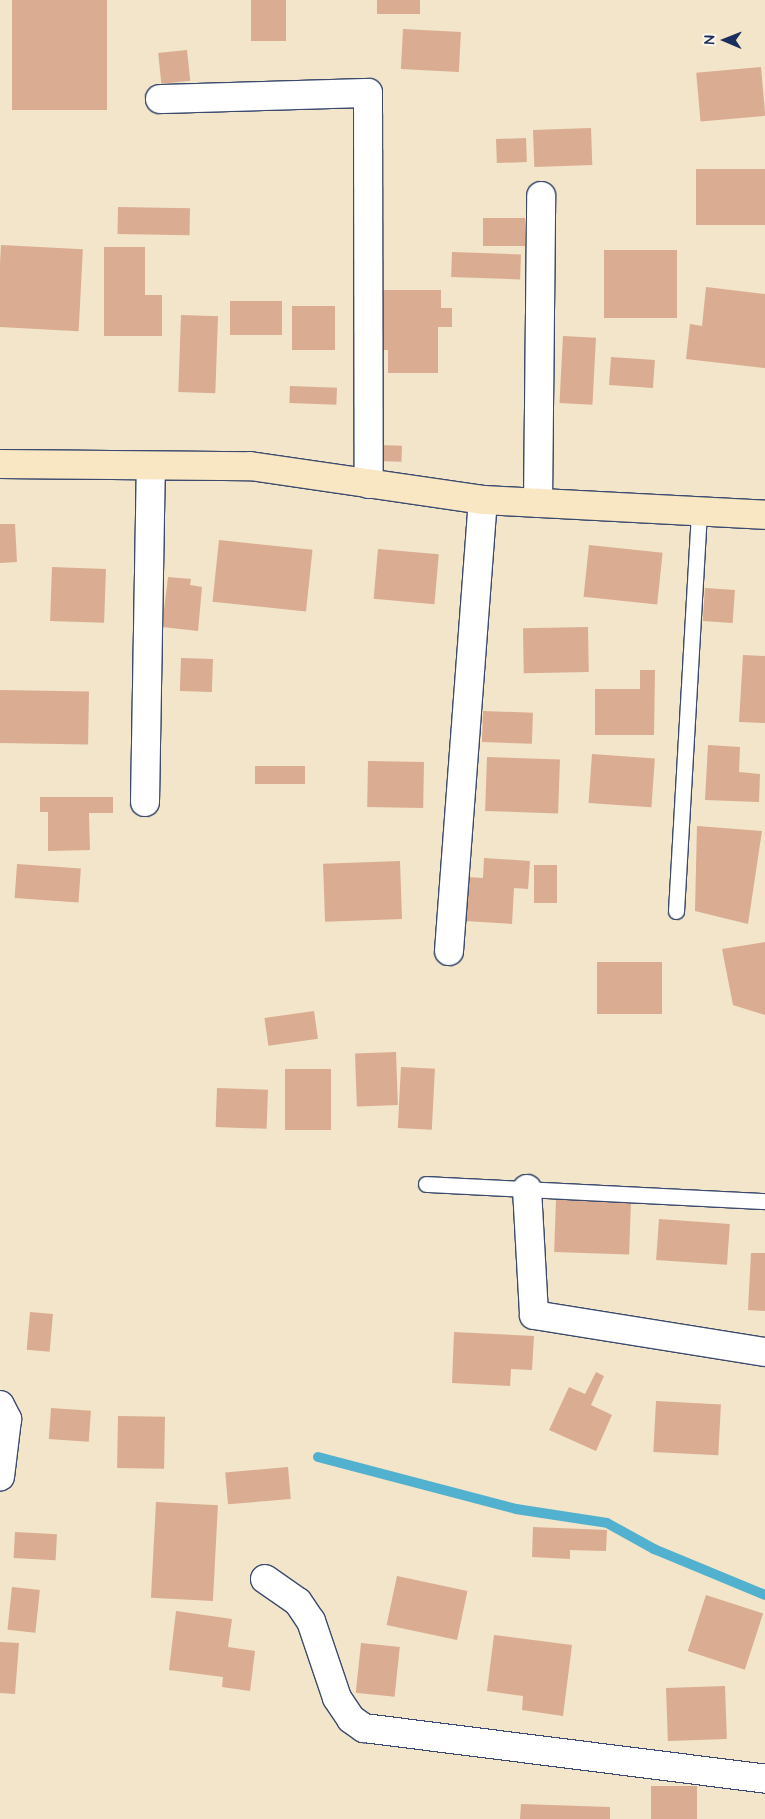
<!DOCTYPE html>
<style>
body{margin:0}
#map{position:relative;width:765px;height:1819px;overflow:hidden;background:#f2e5c9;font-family:"Architects Daughter",sans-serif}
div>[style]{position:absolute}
.stream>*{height:10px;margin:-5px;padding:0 5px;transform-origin:5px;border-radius:5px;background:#51b1cf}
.building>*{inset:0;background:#daac92;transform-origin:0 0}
.roads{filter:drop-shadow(1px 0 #3b4a6e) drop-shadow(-1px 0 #3b4a6e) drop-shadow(0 1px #3b4a6e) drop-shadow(0 -1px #3b4a6e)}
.lane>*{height:15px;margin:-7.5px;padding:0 7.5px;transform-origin:7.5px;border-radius:7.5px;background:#fff}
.street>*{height:28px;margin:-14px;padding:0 14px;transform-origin:14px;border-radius:14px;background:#fff}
.secondary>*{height:28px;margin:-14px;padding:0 14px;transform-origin:14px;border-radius:14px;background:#f9e7c3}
span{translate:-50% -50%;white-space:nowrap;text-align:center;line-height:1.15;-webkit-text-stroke:4.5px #fbf7ec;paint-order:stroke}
.north{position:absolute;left:700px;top:15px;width:50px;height:50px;-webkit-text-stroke:4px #fbf7ec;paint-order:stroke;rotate:271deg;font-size:14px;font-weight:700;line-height:20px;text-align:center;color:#1b2f5e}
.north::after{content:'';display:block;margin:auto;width:18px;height:22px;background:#1b2f5e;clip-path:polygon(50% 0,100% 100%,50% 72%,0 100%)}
</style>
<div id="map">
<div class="stream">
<div style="left:318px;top:1457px;width:205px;rotate:14.7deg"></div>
<div style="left:516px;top:1509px;width:92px;rotate:8.7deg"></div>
<div style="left:607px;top:1523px;width:54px;rotate:29deg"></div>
<div style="left:654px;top:1549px;width:120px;rotate:22.5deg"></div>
</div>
<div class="building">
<div style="left:12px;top:0;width:95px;height:110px"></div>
<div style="left:251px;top:0;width:35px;height:41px"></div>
<div style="left:377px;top:0;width:43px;height:14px"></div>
<div style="left:403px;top:29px;width:58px;height:40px;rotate:3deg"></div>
<div style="left:187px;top:50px;width:31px;height:29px;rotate:84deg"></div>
<div style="left:761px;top:67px;width:49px;height:65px;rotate:85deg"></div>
<div style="left:591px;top:128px;width:37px;height:58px;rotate:88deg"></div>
<div style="left:526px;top:138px;width:24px;height:30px;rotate:88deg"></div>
<div style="left:696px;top:169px;width:69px;height:56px"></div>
<div style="left:118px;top:207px;width:72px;height:27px;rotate:1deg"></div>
<div style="left:483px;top:218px;width:42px;height:28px"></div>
<div style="left:1px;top:245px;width:82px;height:82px;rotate:3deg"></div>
<div style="clip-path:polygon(104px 247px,145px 247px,145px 295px,162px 295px,162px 336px,104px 336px)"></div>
<div style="left:604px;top:250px;width:73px;height:68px"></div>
<div style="left:452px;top:252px;width:69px;height:25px;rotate:2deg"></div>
<div style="clip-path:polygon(706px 287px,765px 294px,765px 368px,686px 359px,690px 324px,702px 326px)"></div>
<div style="clip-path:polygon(371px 290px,441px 290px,441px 308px,452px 308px,452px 327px,438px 327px,438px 373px,388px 373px,388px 350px,371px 350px)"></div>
<div style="left:230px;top:301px;width:52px;height:34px"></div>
<div style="left:292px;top:306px;width:43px;height:44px"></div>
<div style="left:181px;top:315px;width:37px;height:77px;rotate:2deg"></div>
<div style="left:563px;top:336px;width:33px;height:67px;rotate:3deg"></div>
<div style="left:611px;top:357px;width:44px;height:28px;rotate:4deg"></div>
<div style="left:290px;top:386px;width:47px;height:17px;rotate:2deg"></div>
<div style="left:378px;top:445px;width:24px;height:16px;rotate:2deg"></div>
<div style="clip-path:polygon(0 524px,15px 524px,17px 562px,0 563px)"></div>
<div style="left:219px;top:540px;width:94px;height:62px;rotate:6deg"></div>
<div style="left:589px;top:545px;width:74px;height:52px;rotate:6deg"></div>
<div style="left:378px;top:549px;width:61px;height:50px;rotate:5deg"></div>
<div style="left:52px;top:567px;width:54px;height:54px;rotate:2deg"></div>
<div style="clip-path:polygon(168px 577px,191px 579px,190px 585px,202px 587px,198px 631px,162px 627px)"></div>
<div style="left:705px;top:588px;width:30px;height:33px;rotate:4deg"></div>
<div style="left:588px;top:627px;width:45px;height:65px;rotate:89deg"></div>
<div style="clip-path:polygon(743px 655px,765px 656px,765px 723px,739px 722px)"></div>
<div style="left:181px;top:658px;width:32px;height:33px;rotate:2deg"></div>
<div style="clip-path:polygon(640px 670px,655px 670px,654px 735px,595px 735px,595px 689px,640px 689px)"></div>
<div style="left:0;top:690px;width:89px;height:53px;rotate:1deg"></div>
<div style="left:483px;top:711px;width:50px;height:31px;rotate:2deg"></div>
<div style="clip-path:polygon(708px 745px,740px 747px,739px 772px,760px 774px,759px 802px,705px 800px)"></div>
<div style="left:592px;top:754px;width:63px;height:49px;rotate:4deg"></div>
<div style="left:487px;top:757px;width:73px;height:54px;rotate:2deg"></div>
<div style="left:368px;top:761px;width:56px;height:46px;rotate:1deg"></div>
<div style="left:305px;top:766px;width:18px;height:50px;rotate:90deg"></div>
<div style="clip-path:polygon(40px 797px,113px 797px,113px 813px,89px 813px,90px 850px,48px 851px,48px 812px,40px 812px)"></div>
<div style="clip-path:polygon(697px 826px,762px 831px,748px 924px,695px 911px)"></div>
<div style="clip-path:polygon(484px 858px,530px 861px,528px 889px,514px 888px,512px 924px,465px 921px,467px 877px,483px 878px)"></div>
<div style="left:400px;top:861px;width:58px;height:77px;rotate:88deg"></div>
<div style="left:17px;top:864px;width:64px;height:34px;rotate:4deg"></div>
<div style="left:557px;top:865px;width:38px;height:23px;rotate:90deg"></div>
<div style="clip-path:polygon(765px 942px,765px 1015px,733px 1005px,722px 949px)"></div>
<div style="left:597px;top:962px;width:65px;height:52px"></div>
<div style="left:314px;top:1011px;width:28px;height:50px;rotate:82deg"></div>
<div style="left:396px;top:1052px;width:53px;height:41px;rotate:88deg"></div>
<div style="left:401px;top:1067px;width:34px;height:61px;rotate:3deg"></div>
<div style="left:331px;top:1069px;width:61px;height:46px;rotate:90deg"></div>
<div style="left:217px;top:1088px;width:51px;height:39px;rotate:2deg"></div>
<div style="left:556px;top:1199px;width:75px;height:53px;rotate:2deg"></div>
<div style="left:659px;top:1219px;width:71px;height:41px;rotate:4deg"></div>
<div style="clip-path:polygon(751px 1253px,765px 1253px,765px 1311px,748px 1310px)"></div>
<div style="left:30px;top:1312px;width:23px;height:38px;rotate:5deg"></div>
<div style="clip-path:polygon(454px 1332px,534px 1336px,532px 1370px,511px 1369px,510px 1386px,452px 1383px)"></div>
<div style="clip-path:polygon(596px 1372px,604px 1376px,591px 1405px,612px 1415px,596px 1451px,549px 1430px,569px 1387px,585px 1394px)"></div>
<div style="left:656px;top:1401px;width:65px;height:51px;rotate:3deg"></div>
<div style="left:51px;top:1408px;width:40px;height:31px;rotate:4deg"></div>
<div style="left:118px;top:1416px;width:47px;height:52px;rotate:1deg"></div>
<div style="left:288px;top:1467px;width:32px;height:63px;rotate:85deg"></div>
<div style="left:156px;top:1502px;width:62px;height:96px;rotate:3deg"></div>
<div style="clip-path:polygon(533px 1527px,607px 1530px,606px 1551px,570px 1550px,570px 1559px,532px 1557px)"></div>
<div style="left:15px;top:1532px;width:42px;height:26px;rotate:3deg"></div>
<div style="left:397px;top:1576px;width:72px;height:50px;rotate:12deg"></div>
<div style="left:12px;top:1587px;width:28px;height:43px;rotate:6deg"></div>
<div style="left:706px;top:1595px;width:60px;height:59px;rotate:18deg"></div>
<div style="clip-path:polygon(176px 1611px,232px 1619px,228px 1647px,255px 1651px,250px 1691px,222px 1687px,223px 1677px,169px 1670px)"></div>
<div style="clip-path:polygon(494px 1635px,572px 1645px,563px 1716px,522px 1710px,523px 1696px,487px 1691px)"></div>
<div style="clip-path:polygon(0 1642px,19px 1643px,15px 1694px,0 1693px)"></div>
<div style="left:361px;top:1643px;width:39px;height:50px;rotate:6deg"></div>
<div style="left:725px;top:1686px;width:53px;height:59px;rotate:88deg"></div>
<div style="left:697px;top:1786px;width:33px;height:46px;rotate:90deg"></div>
<div style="clip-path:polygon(521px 1804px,610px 1807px,610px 1819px,520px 1819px)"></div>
</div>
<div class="roads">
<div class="lane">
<div style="left:676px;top:911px;width:400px;rotate:-86.7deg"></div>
<div style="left:426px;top:1184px;width:339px;rotate:2.9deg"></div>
</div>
<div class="street">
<div style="left:160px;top:99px;width:208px;rotate:-1.7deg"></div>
<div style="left:368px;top:93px;width:391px;rotate:89.9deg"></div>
<div style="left:538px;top:503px;width:307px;rotate:-89.4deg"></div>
<div style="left:145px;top:802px;width:335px;rotate:-89deg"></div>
<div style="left:449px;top:951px;width:452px;rotate:-85.7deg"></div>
<div style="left:527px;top:1189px;width:126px;rotate:86.8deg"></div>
<div style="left:534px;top:1315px;width:234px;rotate:9.1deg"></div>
<div style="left:0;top:1405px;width:16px;rotate:63deg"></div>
<div style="left:7px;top:1419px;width:58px;rotate:96.9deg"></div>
<div style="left:265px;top:1579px;width:40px;rotate:34.9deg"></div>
<div style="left:298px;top:1602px;width:23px;rotate:56deg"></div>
<div style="left:311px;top:1621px;width:81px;rotate:71.3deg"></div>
<div style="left:337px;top:1698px;width:25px;rotate:56deg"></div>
<div style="left:351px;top:1719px;width:16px;rotate:35deg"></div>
<div style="left:364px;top:1728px;width:404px;rotate:7.2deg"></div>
</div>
<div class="secondary">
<div style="left:0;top:464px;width:250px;rotate:0.5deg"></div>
<div style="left:250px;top:466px;width:235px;rotate:8.3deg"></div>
<div style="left:483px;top:500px;width:282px;rotate:3deg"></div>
</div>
</div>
<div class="north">N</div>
</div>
